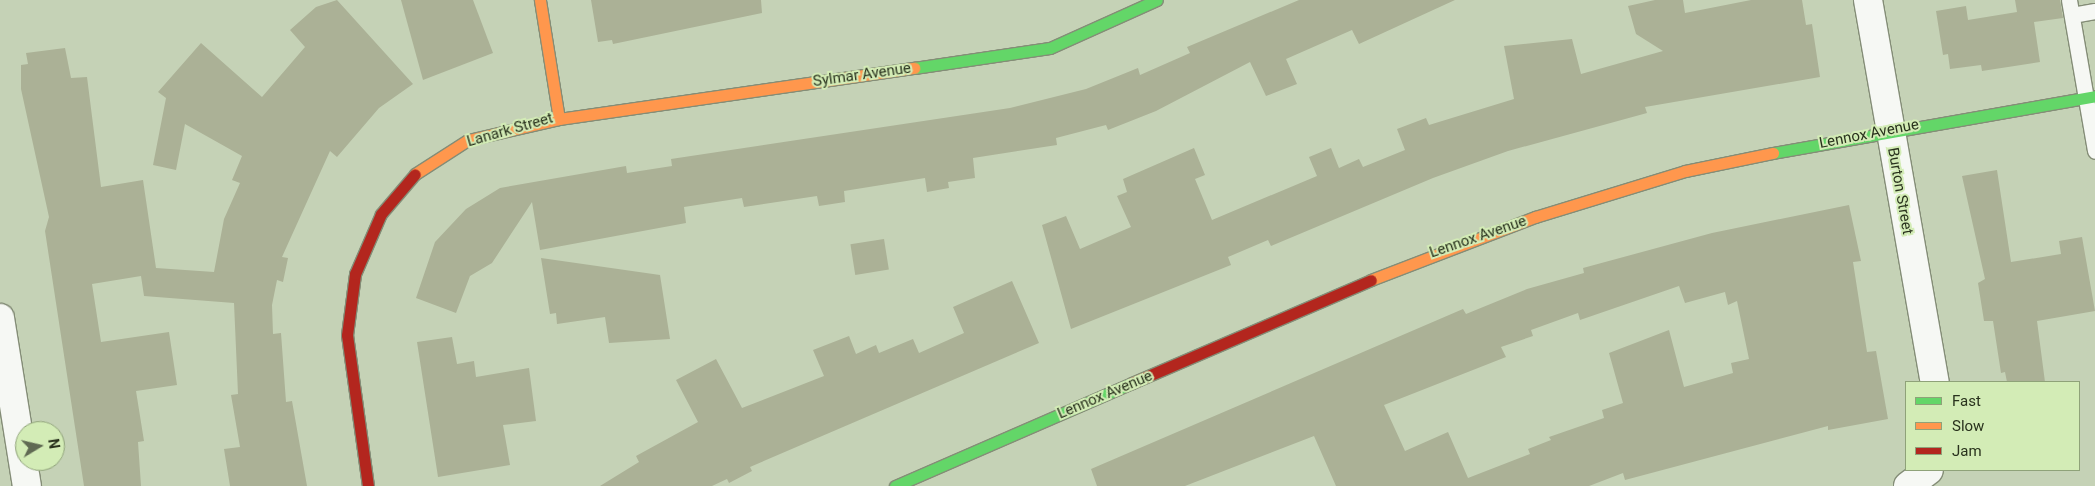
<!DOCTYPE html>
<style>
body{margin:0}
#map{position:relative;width:2095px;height:486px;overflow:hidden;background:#c5d2b6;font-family:Roboto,sans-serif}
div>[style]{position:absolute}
.building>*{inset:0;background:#abb196;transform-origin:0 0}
.roads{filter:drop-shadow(1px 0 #848d77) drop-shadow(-1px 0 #848d77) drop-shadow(0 1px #848d77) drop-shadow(0 -1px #848d77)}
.lane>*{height:15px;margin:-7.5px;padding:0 7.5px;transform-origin:7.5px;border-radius:7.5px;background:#f6f8f4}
.street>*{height:28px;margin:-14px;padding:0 14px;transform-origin:14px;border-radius:14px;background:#f6f8f4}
.fast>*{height:11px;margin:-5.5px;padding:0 5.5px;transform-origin:5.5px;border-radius:5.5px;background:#63d668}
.slow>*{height:11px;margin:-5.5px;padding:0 5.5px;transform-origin:5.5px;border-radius:5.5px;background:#ff974d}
.jam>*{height:11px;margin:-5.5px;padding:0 5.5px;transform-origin:5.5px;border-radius:5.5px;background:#b3261e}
span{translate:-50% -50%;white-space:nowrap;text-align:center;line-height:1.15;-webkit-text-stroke:4px #d3ecb6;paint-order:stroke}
.street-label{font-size:15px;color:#29321d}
.legend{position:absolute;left:1905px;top:381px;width:175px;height:90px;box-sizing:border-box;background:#d3ecb6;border:1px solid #8fa279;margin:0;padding:6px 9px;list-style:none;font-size:15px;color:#29321d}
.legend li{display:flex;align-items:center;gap:10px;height:25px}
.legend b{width:25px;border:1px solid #8fa279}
.north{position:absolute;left:15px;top:421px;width:50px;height:50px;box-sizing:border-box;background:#d3ecb6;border:1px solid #8fa279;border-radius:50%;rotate:81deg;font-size:14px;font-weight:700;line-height:20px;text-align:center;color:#29321d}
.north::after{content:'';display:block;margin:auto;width:18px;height:22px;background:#606a53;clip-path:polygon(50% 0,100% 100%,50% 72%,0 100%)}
</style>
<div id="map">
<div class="building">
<div style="clip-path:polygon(337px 0,413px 84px,379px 108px,337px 157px,330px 151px,282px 257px,288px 258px,283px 282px,277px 280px,272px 305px,273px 334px,281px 333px,286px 402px,292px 401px,307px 486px,230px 486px,224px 449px,240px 447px,231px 395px,238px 394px,234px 303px,144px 296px,141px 276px,92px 284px,101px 342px,169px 332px,177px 385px,136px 391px,144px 441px,138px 442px,141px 486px,84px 486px,45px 231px,49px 217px,21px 89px,21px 65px,28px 64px,26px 53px,65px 48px,71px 78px,87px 77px,101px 187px,143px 180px,156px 268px,214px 272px,224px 219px,240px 183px,232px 180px,242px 156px,185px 124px,176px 170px,153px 165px,166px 98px,158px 92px,201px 43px,262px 97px,305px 47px,290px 30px,316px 7px)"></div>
<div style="clip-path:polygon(401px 0,473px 0,493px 53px,423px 80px)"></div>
<div style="clip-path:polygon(591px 0,761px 0,762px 13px,613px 44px,612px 40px,598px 42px)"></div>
<div style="clip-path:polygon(1299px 0,1455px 0,1359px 44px,1352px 30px,1286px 59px,1297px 84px,1266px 96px,1250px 62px,1156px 111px,1108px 130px,1106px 125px,1056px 138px,1057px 145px,973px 158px,975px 178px,948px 182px,949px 188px,927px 192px,925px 178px,844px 191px,845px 202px,819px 206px,817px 196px,744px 207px,742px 198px,684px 207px,686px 223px,540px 250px,532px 202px,492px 263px,470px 276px,456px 313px,416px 298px,435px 242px,466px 209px,500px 188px,626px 166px,627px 173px,672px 166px,671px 159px,1010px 108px,1086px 89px,1138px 68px,1140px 75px,1190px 53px,1187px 47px)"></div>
<div style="clip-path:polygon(1655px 0,1683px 0,1685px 13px,1751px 0,1802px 0,1806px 25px,1812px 24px,1820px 77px,1645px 107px,1647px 113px,1508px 151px,1433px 178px,1271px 246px,1268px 240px,1228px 257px,1231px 265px,1071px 329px,1042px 225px,1066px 216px,1080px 249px,1131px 227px,1117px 196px,1127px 192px,1123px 179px,1194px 148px,1205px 175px,1195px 179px,1212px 220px,1317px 176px,1309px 157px,1331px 148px,1339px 168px,1359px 159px,1363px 167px,1405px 150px,1397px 129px,1426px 118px,1429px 125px,1514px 99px,1504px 46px,1572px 39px,1581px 74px,1663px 51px,1636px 34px,1628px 6px)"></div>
<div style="clip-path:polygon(2015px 0,2060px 0,2063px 18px,2034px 22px,2040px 62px,1982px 71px,1981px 65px,1950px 69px,1948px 54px,1943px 55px,1936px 11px,1966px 6px,1968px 20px,2017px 12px)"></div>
<div style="clip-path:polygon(1997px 170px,2011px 262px,2061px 254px,2059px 241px,2082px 237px,2095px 311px,2037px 321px,2045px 382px,2007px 382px,2005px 372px,2001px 373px,1993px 321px,1984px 321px,1978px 283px,1985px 279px,1962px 176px)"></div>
<div style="clip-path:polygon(evenodd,1849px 205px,1861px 261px,1853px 262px,1867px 352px,1876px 351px,1888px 419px,1828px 430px,1828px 426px,1625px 480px,1623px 473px,1589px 486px,1336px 486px,1314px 436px,1185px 486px,1097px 486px,1091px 469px,1463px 309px,1466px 314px,1527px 289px,1584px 273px,1583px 268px,1712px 233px,1849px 205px,1679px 286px,1685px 303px,1725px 292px,1728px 305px,1737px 301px,1749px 359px,1731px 363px,1733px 373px,1684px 387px,1669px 330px,1609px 353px,1623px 403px,1602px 410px,1604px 418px,1549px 437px,1551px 440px,1528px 449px,1530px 454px,1468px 478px,1448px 432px,1405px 451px,1384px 405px,1506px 357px,1501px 347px,1533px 336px,1531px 330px,1578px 313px,1580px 320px,1679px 286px)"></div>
<div style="left:884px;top:239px;width:31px;height:34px;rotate:81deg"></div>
<div style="clip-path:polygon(541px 258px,660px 275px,670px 339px,609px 343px,605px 317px,557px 324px,556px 313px,550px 314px)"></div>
<div style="clip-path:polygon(1012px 281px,1039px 343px,750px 467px,752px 471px,729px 483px,727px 479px,712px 486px,600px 486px,639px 462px,636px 456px,698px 422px,676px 380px,716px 359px,742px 408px,824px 376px,813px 350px,849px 336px,856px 354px,876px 345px,879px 353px,913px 339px,919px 353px,964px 333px,953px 307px)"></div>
<div style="clip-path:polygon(452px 337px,457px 364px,474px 361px,476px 377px,529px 368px,536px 421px,503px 425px,510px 465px,438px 477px,417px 342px)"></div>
</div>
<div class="roads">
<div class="lane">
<div style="left:2069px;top:0;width:153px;rotate:80.2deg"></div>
<div style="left:2072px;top:15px;width:23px;rotate:-10deg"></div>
</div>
<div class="street">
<div style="left:1868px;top:0;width:388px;rotate:80.1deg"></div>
<div style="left:0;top:318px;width:170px;rotate:80.9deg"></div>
<div style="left:1908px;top:486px;width:26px;rotate:-37deg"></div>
</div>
<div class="fast">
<div style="left:914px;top:68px;width:137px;rotate:-8.4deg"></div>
<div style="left:1050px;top:48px;width:117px;rotate:-24.2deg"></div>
<div style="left:1773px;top:153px;width:327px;rotate:-10deg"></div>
<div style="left:895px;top:486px;width:258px;rotate:-23.5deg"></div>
</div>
<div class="slow">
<div style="left:559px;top:119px;width:359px;rotate:-8.2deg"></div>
<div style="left:415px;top:174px;width:63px;rotate:-32.7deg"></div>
<div style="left:468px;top:140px;width:93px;rotate:-13deg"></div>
<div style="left:559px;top:119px;width:121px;rotate:-99.1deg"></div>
<div style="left:1371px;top:280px;width:176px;rotate:-21deg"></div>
<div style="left:1535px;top:217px;width:157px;rotate:-17deg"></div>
<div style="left:1685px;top:171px;width:90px;rotate:-11.6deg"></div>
</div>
<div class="jam">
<div style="left:1132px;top:383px;width:260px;rotate:-23.3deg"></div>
<div style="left:368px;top:486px;width:152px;rotate:-97.9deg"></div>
<div style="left:347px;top:335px;width:62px;rotate:-82.5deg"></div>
<div style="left:355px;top:274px;width:65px;rotate:-66.6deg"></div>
<div style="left:381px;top:214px;width:52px;rotate:-49.6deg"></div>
</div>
</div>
<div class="street-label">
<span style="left:862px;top:75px;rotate:-8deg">Sylmar Avenue</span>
<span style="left:510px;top:130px;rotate:-16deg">Lanark Street</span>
<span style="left:1869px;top:134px;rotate:-11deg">Lennox Avenue</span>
<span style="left:1900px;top:191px;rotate:80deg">Burton Street</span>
<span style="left:1478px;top:237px;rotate:-19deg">Lennox Avenue</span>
<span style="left:1105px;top:395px;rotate:-23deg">Lennox Avenue</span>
</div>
<ul class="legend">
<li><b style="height:6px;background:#63d668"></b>Fast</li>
<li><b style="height:6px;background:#ff974d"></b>Slow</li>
<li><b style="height:6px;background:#b3261e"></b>Jam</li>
</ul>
<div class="north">N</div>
</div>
